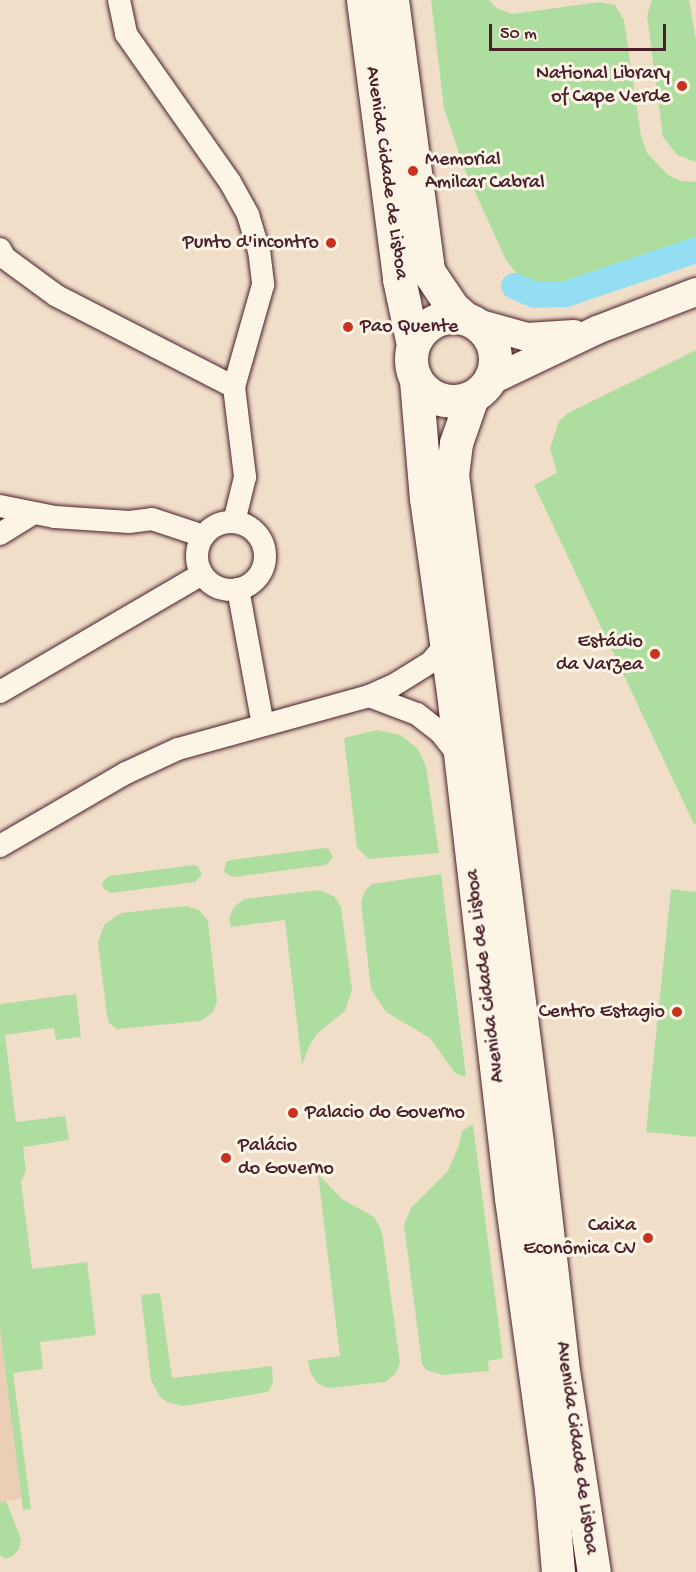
<!DOCTYPE html>
<meta charset="utf-8">
<style>
body{margin:0}
#map{position:relative;width:696px;height:1572px;overflow:hidden;background:#f1dec9;font-family:"Gochi Hand",sans-serif}
div>[style]{position:absolute}
[style*='--x']{left:calc(var(--x)*1px);top:calc(var(--y)*1px);width:calc(var(--w)*1px);rotate:calc(var(--a)*1deg)}
.built>*{inset:0;background:#eaceb6}
.green>*{inset:0;background:#aede9f}
.canal>*{height:26px;margin:-13px;padding:0 13px;transform-origin:13px;border-radius:13px;background:#93def3}
.roads{filter:drop-shadow(0 0 2px #4a1f2b) drop-shadow(0 0 2px #4a1f2b)}
.minor>*{height:22px;margin:-11px;padding:0 11px;transform-origin:11px;border-radius:11px;background:#fcf5e5}
.minor>.ring{margin:-11px;padding:0;box-sizing:content-box;background:none;border:22px solid #fcf5e5;border-radius:50%}
.tertiary>*{height:28px;margin:-14px;padding:0 14px;transform-origin:14px;border-radius:14px;background:#fcf5e5}
.primary>*{height:33px;margin:-16.5px;padding:0 16.5px;transform-origin:16.5px;border-radius:16.5px;background:#fcf5e5}
.primary>.ring{margin:-16.5px;padding:0;box-sizing:content-box;background:none;border:33px solid #fcf5e5;border-radius:50%}
.dots>*{width:16px;height:16px;translate:-50% -50%;box-sizing:border-box;border:3px solid #fcf5e5;border-radius:50%}
span{translate:-50% -50%;white-space:nowrap;text-align:center;line-height:1.15;-webkit-text-stroke:6px #fcf5e5;paint-order:stroke}
.poi-label{font-size:20px;color:#4a1f2b}
.right{translate:-100% -50%;text-align:right}
.left{translate:0 -50%;text-align:left}
.street-label{font-size:20px;color:#4a1f2b}
.scale{position:absolute;left:489px;top:24px;width:177px;height:27px;box-sizing:border-box;border:3px solid #4a1f2b;border-top:0;padding-left:8px;font-size:18px;line-height:21px;white-space:nowrap;color:#4a1f2b;-webkit-text-stroke:4px #fcf5e5;paint-order:stroke}
</style>
<div id="map">
<div class="built">
<i style="clip-path:polygon(0 1329px,22px 1498px,0 1503px)"></i>
</div>
<div class="green">
<i style="clip-path:polygon(431px 0,489px 0,498px 9px,512px 14px,600px 2px,615px 5px,624px 20px,641px 136px,647px 153px,668px 175px,681px 181px,696px 182px,696px 242px,573px 283px,542px 288px,522px 280px,506px 260px,464px 168px,444px 108px)"></i>
<i style="clip-path:polygon(652px 0,689px 0,696px 40px,696px 162px,677px 155px,663px 137px,647px 16px)"></i>
<i style="clip-path:polygon(696px 350px,696px 823px,694px 824px,534px 485px,557px 473px,550px 448px,559px 421px,568px 413px)"></i>
<i style="clip-path:polygon(377px 730px,400px 735px,417px 748px,422px 757px,426px 767px,439px 853px,369px 859px,357px 848px,344px 738px)"></i>
<i style="clip-path:polygon(324px 848px,329px 849px,333px 858px,326px 865px,233px 877px,224px 872px,226px 862px,231px 860px)"></i>
<i style="clip-path:polygon(193px 865px,198px 866px,202px 875px,195px 882px,111px 893px,103px 888px,102px 883px,109px 876px)"></i>
<i style="clip-path:polygon(441px 874px,466px 1077px,455px 1073px,430px 1038px,386px 1012px,371px 989px,361px 902px,365px 891px,372px 884px)"></i>
<i style="clip-path:polygon(671px 889px,696px 892px,696px 1137px,646px 1132px)"></i>
<i style="clip-path:polygon(320px 890px,335px 897px,341px 907px,352px 990px,345px 1011px,318px 1033px,310px 1044px,302px 1065px,285px 920px,231px 927px,229px 918px,234px 907px,244px 899px)"></i>
<i style="clip-path:polygon(186px 906px,199px 910px,208px 921px,217px 1001px,213px 1012px,201px 1021px,117px 1029px,109px 1023px,107px 1016px,98px 943px,104px 925px,121px 913px)"></i>
<i style="clip-path:polygon(76px 994px,81px 1037px,56px 1040px,54px 1028px,5px 1035px,16px 1122px,65px 1116px,69px 1140px,23px 1147px,26px 1171px,21px 1182px,32px 1269px,87px 1262px,96px 1335px,40px 1342px,43px 1369px,13px 1373px,31px 1509px,23px 1510px,0 1329px,0 1004px)"></i>
<i style="clip-path:polygon(473px 1124px,503px 1358px,488px 1361px,489px 1371px,443px 1375px,426px 1370px,422px 1364px,404px 1225px,411px 1208px,448px 1171px,459px 1145px,462px 1131px)"></i>
<i style="clip-path:polygon(318px 1174px,342px 1199px,374px 1217px,382px 1232px,400px 1363px,395px 1374px,385px 1382px,328px 1388px,317px 1383px,310px 1372px,308px 1360px,340px 1356px)"></i>
<i style="clip-path:polygon(160px 1293px,172px 1378px,272px 1366px,273px 1383px,268px 1392px,183px 1406px,167px 1402px,160px 1397px,151px 1380px,141px 1295px)"></i>
<i style="clip-path:polygon(6px 1501px,21px 1539px,19px 1549px,13px 1556px,5px 1559px,0 1555px,0 1503px)"></i>
</div>
<div class="canal">
<i style="--x:514;--y:286;--w:23;--a:23"></i>
<i style="--x:535;--y:295;--w:31;--a:-2"></i>
<i style="--x:566;--y:294;--w:137;--a:-18.7"></i>
</div>
<div class="roads">
<div class="minor">
<i style="--x:119;--y:0;--w:35;--a:78"></i>
<i style="--x:126;--y:34;--w:181;--a:54.9"></i>
<i style="--x:230;--y:182;--w:38;--a:61"></i>
<i style="--x:248;--y:215;--w:37;--a:73"></i>
<i style="--x:259;--y:250;--w:35;--a:83"></i>
<i style="--x:263;--y:285;--w:106;--a:105.9"></i>
<i style="--x:234;--y:387;--w:91;--a:83"></i>
<i style="--x:245;--y:477;--w:46;--a:103.7"></i>
<i style="--x:0;--y:249;--w:10;--a:61"></i>
<i style="--x:5;--y:258;--w:64;--a:36.2"></i>
<i style="--x:57;--y:296;--w:199;--a:27.2"></i>
<i style="--x:0;--y:506;--w:56;--a:11.3"></i>
<i style="--x:55;--y:517;--w:74;--a:3.9"></i>
<i style="--x:129;--y:522;--w:23;--a:-7"></i>
<i style="--x:152;--y:519;--w:54;--a:18.4"></i>
<i class="ring" style="left:197px;top:522px;width:46px;height:46px"></i>
<i style="--x:0;--y:534;--w:39;--a:-32"></i>
<i style="--x:238;--y:589;--w:138;--a:79.6"></i>
<i style="--x:0;--y:692;--w:234;--a:-30.3"></i>
<i style="--x:369;--y:696;--w:51;--a:20.6"></i>
<i style="--x:417;--y:714;--w:31;--a:38"></i>
<i style="--x:441;--y:733;--w:29;--a:52"></i>
<i style="--x:0;--y:846;--w:146;--a:-30.1"></i>
<i style="--x:126;--y:773;--w:57;--a:-24.8"></i>
<i style="--x:178;--y:749;--w:198;--a:-15.5"></i>
<i style="--x:369;--y:696;--w:27;--a:-24"></i>
<i style="--x:394;--y:685;--w:44;--a:-31.9"></i>
<i style="--x:431;--y:662;--w:23;--a:-50"></i>
</div>
<div class="tertiary">
<i style="--x:477;--y:323;--w:52;--a:15.6"></i>
<i style="--x:527;--y:337;--w:47;--a:-3.7"></i>
<i style="--x:490;--y:381;--w:119;--a:-25.5"></i>
<i style="--x:597;--y:330;--w:106;--a:-21"></i>
</div>
<div class="primary">
<i style="--x:363;--y:0;--w:281;--a:82.6"></i>
<i style="--x:399;--y:279;--w:67;--a:78"></i>
<i style="--x:392;--y:0;--w:273;--a:82.4"></i>
<i style="--x:428;--y:271;--w:45;--a:56"></i>
<i style="--x:453;--y:308;--w:16;--a:40"></i>
<i class="ring" style="left:411px;top:317px;width:51px;height:51px"></i>
<i style="--x:416;--y:380;--w:118;--a:85.2"></i>
<i style="--x:426;--y:498;--w:196;--a:82.1"></i>
<i style="--x:453;--y:692;--w:509;--a:83.46"></i>
<i style="--x:511;--y:1198;--w:295;--a:82.2"></i>
<i style="--x:551;--y:1490;--w:82;--a:85.1"></i>
<i style="--x:472;--y:397;--w:49;--a:109.2"></i>
<i style="--x:456;--y:443;--w:31;--a:97"></i>
<i style="--x:452;--y:474;--w:674;--a:82.76"></i>
<i style="--x:537;--y:1143;--w:222;--a:83.5"></i>
<i style="--x:562;--y:1364;--w:210;--a:81.3"></i>
</div>
</div>
<div class="dots">
<i style="left:682px;top:86px;background:#c8321e"></i>
<i style="left:413px;top:171px;background:#c8321e"></i>
<i style="left:331px;top:243px;background:#c8321e"></i>
<i style="left:348px;top:327px;background:#c8321e"></i>
<i style="left:655px;top:654px;background:#c8321e"></i>
<i style="left:677px;top:1012px;background:#c8321e"></i>
<i style="left:293px;top:1113px;background:#c8321e"></i>
<i style="left:226px;top:1158px;background:#c8321e"></i>
<i style="left:648px;top:1238px;background:#c8321e"></i>
</div>
<div class="poi-label">
<span class="right" style="left:670px;top:86px">National Library<br>of Cape Verde</span>
<span class="left" style="left:425px;top:172px">Memorial<br>Amilcar Cabral</span>
<span class="right" style="left:319px;top:243px">Punto d'incontro</span>
<span class="left" style="left:360px;top:327px">Pao Quente</span>
<span class="right" style="left:643px;top:654px">Estádio<br>da Varzea</span>
<span class="right" style="left:665px;top:1012px">Centro Estagio</span>
<span class="left" style="left:305px;top:1113px">Palacio do Governo</span>
<span class="left" style="left:238px;top:1158px">Palácio<br>do Governo</span>
<span class="right" style="left:636px;top:1238px">Caixa<br>Econômica CV</span>
</div>
<div class="street-label">
<span style="left:386px;top:173px;rotate:82deg">Avenida Cidade de Lisboa</span>
<span style="left:486px;top:976px;rotate:-97deg">Avenida Cidade de Lisboa</span>
<span style="left:576px;top:1448px;rotate:82deg">Avenida Cidade de Lisboa</span>
</div>
<div class="scale">50 m</div>
</div>
